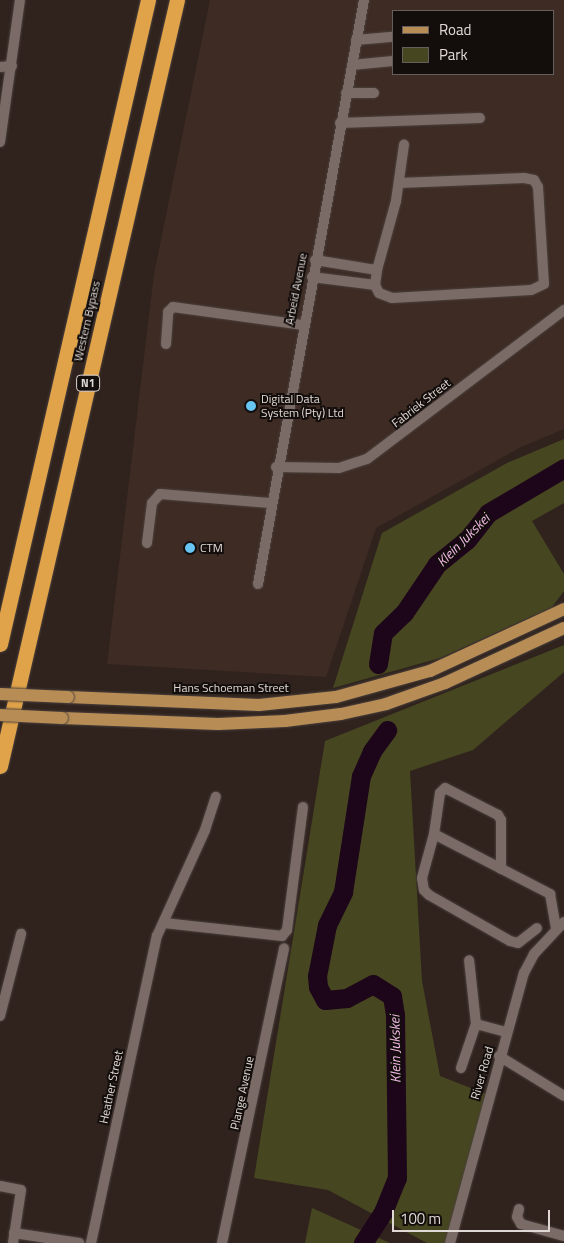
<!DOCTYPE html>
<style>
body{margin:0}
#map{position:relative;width:564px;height:1243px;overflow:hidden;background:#30231e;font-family:"Titillium Web",sans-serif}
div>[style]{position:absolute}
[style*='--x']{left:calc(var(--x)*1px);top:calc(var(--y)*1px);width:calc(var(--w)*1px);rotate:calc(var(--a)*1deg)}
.built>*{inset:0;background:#3d2b24}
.green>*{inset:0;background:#464620}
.river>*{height:19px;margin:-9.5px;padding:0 9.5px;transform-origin:9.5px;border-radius:9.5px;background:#1d051a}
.roads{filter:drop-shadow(0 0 1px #4b413d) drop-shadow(0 0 1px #4b413d)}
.minor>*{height:10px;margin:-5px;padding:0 5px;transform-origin:5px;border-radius:5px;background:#7b6b66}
.major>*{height:12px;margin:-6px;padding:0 6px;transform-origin:6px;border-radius:6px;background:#b88d55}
.highway>*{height:15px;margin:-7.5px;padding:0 7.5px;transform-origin:7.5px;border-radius:7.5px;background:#e0a349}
.bridges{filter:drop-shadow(0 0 1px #4b413d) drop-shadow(0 0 1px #4b413d)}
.major-bridge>*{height:12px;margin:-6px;padding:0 6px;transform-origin:6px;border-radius:6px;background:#b88d55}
.dots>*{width:14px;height:14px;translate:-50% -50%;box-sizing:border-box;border:2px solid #130e0c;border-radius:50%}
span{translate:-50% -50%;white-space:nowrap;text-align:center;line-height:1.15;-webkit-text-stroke:4px #130e0c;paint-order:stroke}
.shield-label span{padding:1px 4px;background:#130e0c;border:1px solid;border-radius:4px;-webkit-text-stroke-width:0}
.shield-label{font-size:11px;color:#e0d8d4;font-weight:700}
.street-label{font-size:12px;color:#e0d8d4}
.poi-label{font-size:12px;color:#e0d8d4}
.left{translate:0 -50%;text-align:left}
.water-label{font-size:14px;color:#f1b9e6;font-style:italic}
.legend{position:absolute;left:392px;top:10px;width:162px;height:65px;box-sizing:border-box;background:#130e0c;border:1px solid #655f5c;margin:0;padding:6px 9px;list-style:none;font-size:15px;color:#e0d8d4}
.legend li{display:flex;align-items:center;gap:10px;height:25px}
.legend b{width:25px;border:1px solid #655f5c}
.scale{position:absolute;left:392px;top:1210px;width:158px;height:22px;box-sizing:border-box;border:2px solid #e0d8d4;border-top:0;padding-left:6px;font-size:15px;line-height:18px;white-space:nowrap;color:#e0d8d4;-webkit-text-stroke:4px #130e0c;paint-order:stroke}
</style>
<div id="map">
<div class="built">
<i style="clip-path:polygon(evenodd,210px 0,564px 0,564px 429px,521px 447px,376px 528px,326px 677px,107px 664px,154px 274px,210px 0,393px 11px,553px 11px,553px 74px,393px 74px,393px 11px)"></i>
</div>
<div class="green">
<i style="clip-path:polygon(564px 439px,564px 503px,532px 521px,564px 574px,564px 591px,552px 607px,440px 658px,333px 688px,382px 533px,507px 463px)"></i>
<i style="clip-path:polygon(564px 645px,564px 672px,473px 750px,410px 771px,422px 981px,440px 1076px,486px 1094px,447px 1243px,427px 1243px,328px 1190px,254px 1178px,325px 741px)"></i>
<i style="clip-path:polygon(312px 1208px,390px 1243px,305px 1243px)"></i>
</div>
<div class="river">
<i style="--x:378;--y:664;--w:31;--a:-81"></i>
<i style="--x:383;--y:633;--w:29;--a:-44"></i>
<i style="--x:404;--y:613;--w:59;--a:-56"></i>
<i style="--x:437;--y:564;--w:38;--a:-39"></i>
<i style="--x:467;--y:540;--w:34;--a:-52"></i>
<i style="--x:488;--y:513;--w:88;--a:-30.6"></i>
<i style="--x:363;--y:1243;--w:37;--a:-57"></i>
<i style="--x:383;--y:1212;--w:37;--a:-68"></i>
<i style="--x:397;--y:1178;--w:163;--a:-90.7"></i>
<i style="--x:395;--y:1015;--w:19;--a:-99"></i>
<i style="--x:392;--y:996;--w:22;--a:-148"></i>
<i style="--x:373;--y:984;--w:30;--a:152"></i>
<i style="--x:347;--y:998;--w:22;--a:175"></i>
<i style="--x:325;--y:1000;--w:15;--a:-118"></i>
<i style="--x:318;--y:987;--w:11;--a:-95"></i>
<i style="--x:317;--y:976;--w:52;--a:-78.9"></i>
<i style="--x:327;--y:925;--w:37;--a:-64"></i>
<i style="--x:343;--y:892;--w:117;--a:-81.2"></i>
<i style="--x:361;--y:776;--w:27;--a:-66"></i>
<i style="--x:372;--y:751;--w:26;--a:-54"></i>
</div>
<div class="roads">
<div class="minor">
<i style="--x:356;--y:40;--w:37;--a:-5"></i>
<i style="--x:352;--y:65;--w:41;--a:-5.6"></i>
<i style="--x:0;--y:67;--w:12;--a:-5"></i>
<i style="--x:346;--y:93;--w:28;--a:0"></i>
<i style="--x:340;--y:123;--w:140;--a:-2"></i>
<i style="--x:0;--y:142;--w:143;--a:-82"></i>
<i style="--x:399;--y:183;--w:125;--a:-2.3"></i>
<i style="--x:524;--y:178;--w:10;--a:11"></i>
<i style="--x:534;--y:180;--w:8;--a:60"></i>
<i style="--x:538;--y:187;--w:97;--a:86.5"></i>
<i style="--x:544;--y:284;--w:14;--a:155"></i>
<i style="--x:531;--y:290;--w:139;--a:176.7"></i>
<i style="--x:392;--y:298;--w:14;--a:-159"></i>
<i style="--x:379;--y:293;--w:9;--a:-117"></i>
<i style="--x:375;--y:285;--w:15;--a:-82"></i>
<i style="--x:377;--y:270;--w:72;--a:-74.6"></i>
<i style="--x:396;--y:201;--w:57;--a:-81.9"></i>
<i style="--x:315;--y:260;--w:63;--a:9.2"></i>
<i style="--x:312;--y:277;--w:64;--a:7.2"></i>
<i style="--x:166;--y:344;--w:32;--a:-86"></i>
<i style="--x:168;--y:312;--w:7;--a:-45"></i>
<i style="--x:173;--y:307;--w:130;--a:7.9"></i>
<i style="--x:276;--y:467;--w:63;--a:0.9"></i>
<i style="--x:339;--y:468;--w:29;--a:-18"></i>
<i style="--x:367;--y:459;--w:247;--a:-37.1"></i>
<i style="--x:147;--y:543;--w:40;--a:-82.9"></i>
<i style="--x:152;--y:503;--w:12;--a:-48"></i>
<i style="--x:160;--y:494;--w:110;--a:4.7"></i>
<i style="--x:258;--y:584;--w:594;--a:-79.71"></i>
<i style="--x:434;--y:834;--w:46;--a:105.3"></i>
<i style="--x:422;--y:878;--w:12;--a:81"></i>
<i style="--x:424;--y:890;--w:7;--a:45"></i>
<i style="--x:429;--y:895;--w:93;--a:29.6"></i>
<i style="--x:510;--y:941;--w:8;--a:14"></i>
<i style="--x:518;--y:943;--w:24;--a:-38"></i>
<i style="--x:501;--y:869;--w:49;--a:-90"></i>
<i style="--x:501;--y:820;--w:6;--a:-121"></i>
<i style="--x:498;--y:815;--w:59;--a:-153"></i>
<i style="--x:445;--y:788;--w:7;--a:135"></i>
<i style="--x:440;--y:793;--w:41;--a:98.3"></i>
<i style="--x:434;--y:834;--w:131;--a:27.3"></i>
<i style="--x:550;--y:894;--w:36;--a:80"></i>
<i style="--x:164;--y:923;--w:119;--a:6.3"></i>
<i style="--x:282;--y:936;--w:8;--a:-50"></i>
<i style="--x:287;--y:930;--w:124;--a:-82.6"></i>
<i style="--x:0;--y:1016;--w:85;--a:-75.6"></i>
<i style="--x:476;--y:1024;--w:31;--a:15"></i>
<i style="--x:499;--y:1056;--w:76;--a:31.6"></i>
<i style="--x:461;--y:1068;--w:46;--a:-71.2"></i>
<i style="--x:476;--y:1024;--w:64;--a:-96.2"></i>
<i style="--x:0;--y:1186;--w:21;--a:11"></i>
<i style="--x:21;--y:1190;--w:54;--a:98.6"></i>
<i style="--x:519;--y:1209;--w:8;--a:104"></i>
<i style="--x:517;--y:1217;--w:8;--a:60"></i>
<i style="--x:521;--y:1224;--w:45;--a:15.6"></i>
<i style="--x:14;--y:1233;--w:66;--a:8.7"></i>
<i style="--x:91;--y:1243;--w:314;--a:-77.9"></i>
<i style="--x:157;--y:936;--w:116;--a:-65.6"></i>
<i style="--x:205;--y:830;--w:35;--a:-72"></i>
<i style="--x:222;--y:1243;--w:301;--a:-78.1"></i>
<i style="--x:450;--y:1243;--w:280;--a:-74.7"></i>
<i style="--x:524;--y:973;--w:21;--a:-62"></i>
<i style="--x:534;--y:954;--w:44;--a:-46.8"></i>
</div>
<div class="major">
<i style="--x:68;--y:697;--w:191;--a:2.4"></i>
<i style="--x:259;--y:705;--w:77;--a:-5.9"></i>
<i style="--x:336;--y:697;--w:98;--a:-15.5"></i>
<i style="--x:430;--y:671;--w:148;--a:-24.8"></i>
<i style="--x:62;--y:718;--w:156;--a:2.2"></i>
<i style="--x:218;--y:724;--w:67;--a:-2.6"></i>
<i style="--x:285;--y:721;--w:56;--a:-7.1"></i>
<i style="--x:341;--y:714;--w:46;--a:-12.5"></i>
<i style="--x:386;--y:704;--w:63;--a:-19.6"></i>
<i style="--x:445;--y:683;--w:131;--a:-24.8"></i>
</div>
<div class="highway">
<i style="--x:0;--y:644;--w:661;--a:-77.06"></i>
<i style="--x:0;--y:766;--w:786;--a:-76.99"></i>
</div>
</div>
<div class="bridges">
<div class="major-bridge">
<i style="--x:0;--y:694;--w:68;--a:2.5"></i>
<i style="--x:0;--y:715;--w:62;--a:2.8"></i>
</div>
</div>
<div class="dots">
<i style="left:251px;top:406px;background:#68c4f0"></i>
<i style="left:190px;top:548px;background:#68c4f0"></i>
</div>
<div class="shield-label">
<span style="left:88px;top:383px">N1</span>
</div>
<div class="street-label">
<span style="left:296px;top:289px;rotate:-79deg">Arbeid Avenue</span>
<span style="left:87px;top:321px;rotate:-77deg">Western Bypass</span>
<span style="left:421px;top:403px;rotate:-38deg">Fabriek Street</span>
<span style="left:231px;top:688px">Hans Schoeman Street</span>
<span style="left:482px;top:1073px;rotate:-74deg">River Road</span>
<span style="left:111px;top:1087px;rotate:-78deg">Heather Street</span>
<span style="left:242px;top:1093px;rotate:-78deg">Plange Avenue</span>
</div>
<div class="poi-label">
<span class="left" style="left:261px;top:406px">Digital Data<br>System (Pty) Ltd</span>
<span class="left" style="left:200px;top:548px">CTM</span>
</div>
<div class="water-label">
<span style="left:463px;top:540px;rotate:-45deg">Klein Jukskei</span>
<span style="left:395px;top:1049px;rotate:-91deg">Klein Jukskei</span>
</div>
<ul class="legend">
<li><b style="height:6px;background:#b88d55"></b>Road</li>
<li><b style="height:14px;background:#464620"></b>Park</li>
</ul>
<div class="scale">100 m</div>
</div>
